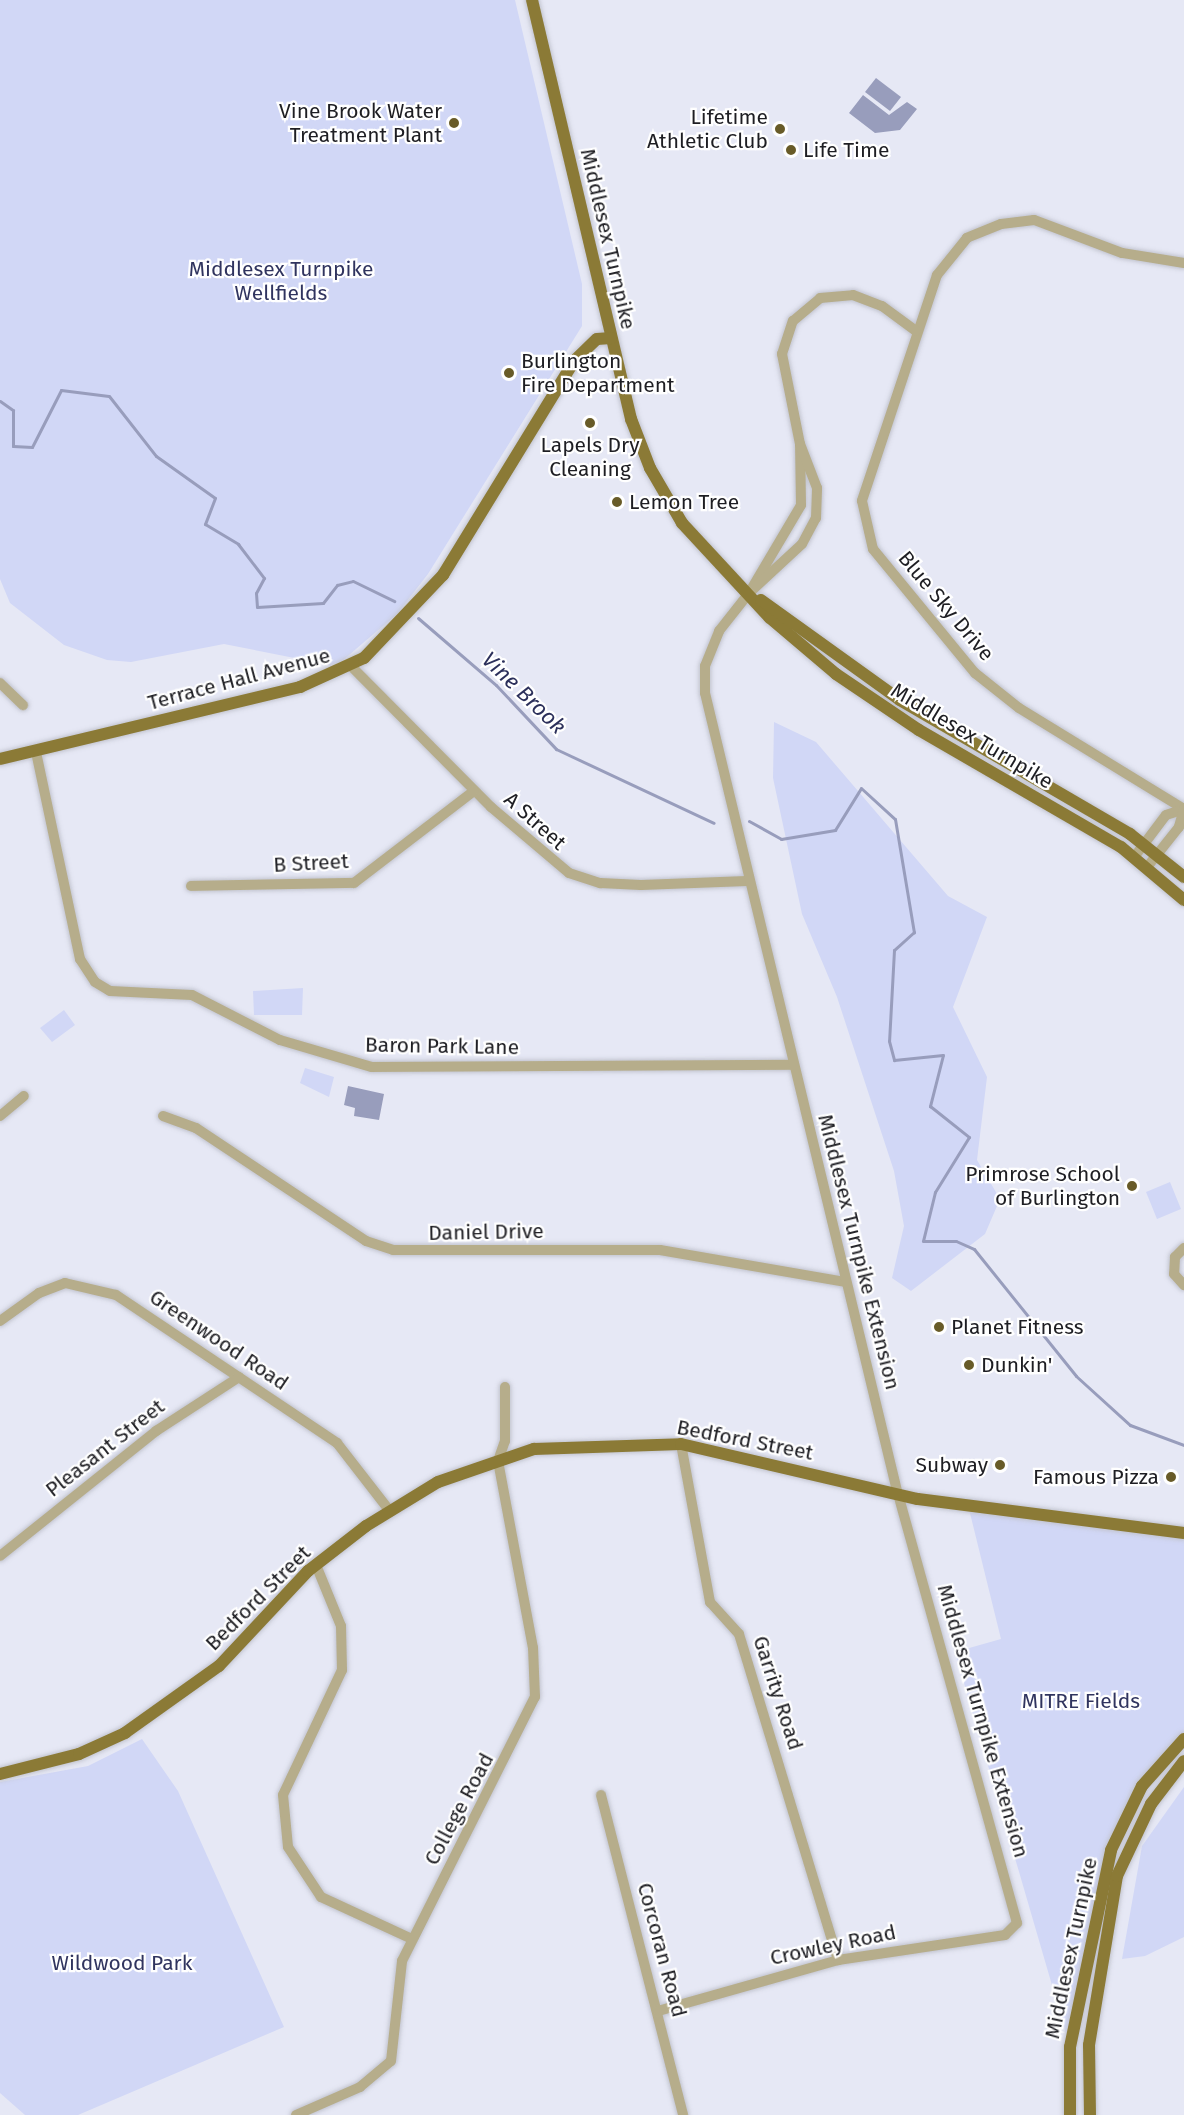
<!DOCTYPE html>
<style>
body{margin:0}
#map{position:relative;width:1184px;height:2115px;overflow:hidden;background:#e6e8f5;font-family:"Fira Sans",sans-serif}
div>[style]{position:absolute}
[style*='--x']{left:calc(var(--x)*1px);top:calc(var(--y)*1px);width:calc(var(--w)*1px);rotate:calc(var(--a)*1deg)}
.green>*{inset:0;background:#d1d7f6}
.water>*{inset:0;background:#989dbc}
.stream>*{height:3px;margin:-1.5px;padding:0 1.5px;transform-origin:1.5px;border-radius:1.5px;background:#989dbc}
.roads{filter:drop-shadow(0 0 2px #c2c4cf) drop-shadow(0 0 2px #c2c4cf)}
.minor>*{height:10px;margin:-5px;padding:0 5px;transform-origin:5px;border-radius:5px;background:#b6ad8b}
.major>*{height:12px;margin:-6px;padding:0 6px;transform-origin:6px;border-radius:6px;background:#8b7a36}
.dots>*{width:16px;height:16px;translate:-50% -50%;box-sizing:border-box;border:3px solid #fff;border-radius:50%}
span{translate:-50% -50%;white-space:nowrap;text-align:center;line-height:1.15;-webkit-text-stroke:4.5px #fff;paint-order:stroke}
.poi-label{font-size:21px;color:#1e1e23}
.right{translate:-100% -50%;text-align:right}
.left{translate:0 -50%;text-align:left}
.street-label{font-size:21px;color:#1e1e23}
.park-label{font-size:21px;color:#30345f}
.water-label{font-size:22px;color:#2c305b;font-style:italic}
</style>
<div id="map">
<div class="green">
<i style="clip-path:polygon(0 0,515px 0,582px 284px,582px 326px,428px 574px,397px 614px,342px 661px,330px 665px,224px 644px,131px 662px,107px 660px,64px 645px,10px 603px,0 579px)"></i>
<i style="clip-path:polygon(774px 722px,816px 742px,948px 896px,987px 917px,953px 1007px,987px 1077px,977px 1160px,1000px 1199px,985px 1234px,911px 1291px,892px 1278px,904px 1226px,894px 1171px,837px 997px,802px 914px,773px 778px)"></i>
<i style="clip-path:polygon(303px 988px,302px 1015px,254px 1015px,253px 991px)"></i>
<i style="clip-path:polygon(64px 1010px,75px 1025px,52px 1042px,40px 1028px)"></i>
<i style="clip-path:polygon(305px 1068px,334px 1077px,329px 1097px,300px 1083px)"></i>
<i style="clip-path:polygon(1170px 1182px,1181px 1209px,1157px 1219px,1146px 1192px)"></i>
<i style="clip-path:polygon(968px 1505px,1184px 1533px,1184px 1739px,1142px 1786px,1111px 1850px,1070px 2047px,955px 1652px,1001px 1639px)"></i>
<i style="clip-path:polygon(142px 1739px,178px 1791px,284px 2027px,78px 2115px,25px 2115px,0 2093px,0 1782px,88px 1766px)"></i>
<i style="clip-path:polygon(1184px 1787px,1184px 1937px,1145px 1956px,1122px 1959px,1142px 1846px)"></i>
</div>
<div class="water">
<i style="clip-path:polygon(876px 78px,901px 97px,890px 111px,865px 92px)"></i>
<i style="clip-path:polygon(863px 95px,889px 115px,907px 102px,917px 109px,900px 130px,875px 133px,849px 113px)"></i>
<i style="clip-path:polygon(348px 1086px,384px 1094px,379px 1120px,354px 1116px,355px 1108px,344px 1105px)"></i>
</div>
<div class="stream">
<i style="--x:0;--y:401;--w:16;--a:35"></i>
<i style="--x:13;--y:410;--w:36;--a:90"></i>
<i style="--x:13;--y:446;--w:19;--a:3"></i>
<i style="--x:32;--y:447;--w:64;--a:-63"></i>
<i style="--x:61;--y:390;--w:48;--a:7.1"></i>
<i style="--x:109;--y:396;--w:76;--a:51.9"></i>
<i style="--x:156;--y:456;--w:72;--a:35.4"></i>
<i style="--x:215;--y:498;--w:28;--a:111"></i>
<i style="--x:205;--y:524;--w:39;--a:31"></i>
<i style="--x:238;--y:544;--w:43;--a:52.6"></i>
<i style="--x:264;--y:578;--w:17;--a:118"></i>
<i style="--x:256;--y:593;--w:14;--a:86"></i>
<i style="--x:257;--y:607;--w:66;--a:-3.5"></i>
<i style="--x:323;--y:603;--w:23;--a:-52"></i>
<i style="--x:337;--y:585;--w:16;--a:-14"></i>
<i style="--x:353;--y:581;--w:46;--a:26"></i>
<i style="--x:418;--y:618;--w:103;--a:40.7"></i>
<i style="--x:496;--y:685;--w:88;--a:46.8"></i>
<i style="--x:556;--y:749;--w:174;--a:25.1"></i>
<i style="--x:749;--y:821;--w:37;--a:29"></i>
<i style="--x:781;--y:839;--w:55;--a:-9.5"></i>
<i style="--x:835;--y:830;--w:49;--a:-58.2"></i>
<i style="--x:861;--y:788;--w:46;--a:42.4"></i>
<i style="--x:895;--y:819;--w:115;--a:80.5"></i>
<i style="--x:914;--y:932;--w:27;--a:138"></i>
<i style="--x:894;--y:950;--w:91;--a:93.1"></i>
<i style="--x:889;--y:1041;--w:20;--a:75"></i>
<i style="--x:894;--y:1060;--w:49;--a:-5.8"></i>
<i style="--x:943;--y:1055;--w:53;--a:104.3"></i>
<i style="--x:930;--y:1106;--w:50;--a:38.5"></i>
<i style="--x:969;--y:1137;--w:65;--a:121.7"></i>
<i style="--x:935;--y:1192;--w:50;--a:103.8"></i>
<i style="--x:923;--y:1241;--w:33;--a:0"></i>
<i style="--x:956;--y:1241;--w:20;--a:24"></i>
<i style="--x:974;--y:1249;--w:163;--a:51.2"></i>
<i style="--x:1076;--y:1376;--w:73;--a:42.2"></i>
<i style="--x:1130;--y:1425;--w:58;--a:20.3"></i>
</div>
<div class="roads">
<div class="minor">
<i style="--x:1184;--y:263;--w:63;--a:-170.8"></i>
<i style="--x:1122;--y:253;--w:94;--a:-159.4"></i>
<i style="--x:1034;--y:220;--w:33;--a:173"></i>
<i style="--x:1001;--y:224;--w:37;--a:158"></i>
<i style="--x:967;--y:238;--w:48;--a:129"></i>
<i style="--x:937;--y:275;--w:238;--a:108.4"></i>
<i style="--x:862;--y:501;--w:49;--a:77.1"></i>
<i style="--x:873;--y:549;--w:161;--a:50.6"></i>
<i style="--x:975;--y:673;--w:56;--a:38.5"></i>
<i style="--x:1019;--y:708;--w:193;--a:31.5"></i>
<i style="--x:749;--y:593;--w:102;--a:-59.4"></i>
<i style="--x:801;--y:505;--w:61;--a:-90.9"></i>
<i style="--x:800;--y:444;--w:92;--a:-101.3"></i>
<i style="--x:782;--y:354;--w:35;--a:-72"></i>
<i style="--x:793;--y:321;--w:35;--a:-40"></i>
<i style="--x:820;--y:298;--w:33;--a:-5"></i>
<i style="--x:853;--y:295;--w:31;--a:21"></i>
<i style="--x:882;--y:306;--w:42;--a:36.3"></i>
<i style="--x:351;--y:666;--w:199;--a:45.2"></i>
<i style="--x:491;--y:807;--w:102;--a:40.2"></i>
<i style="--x:569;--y:873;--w:33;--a:18"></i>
<i style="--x:600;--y:883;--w:41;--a:2.8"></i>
<i style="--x:641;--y:885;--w:106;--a:-2.2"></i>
<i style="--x:0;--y:683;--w:32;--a:44"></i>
<i style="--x:36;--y:752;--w:212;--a:78"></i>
<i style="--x:80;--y:959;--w:27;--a:57"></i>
<i style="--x:95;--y:982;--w:17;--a:31"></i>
<i style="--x:110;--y:991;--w:82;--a:2.8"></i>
<i style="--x:192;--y:995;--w:99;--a:27.1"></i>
<i style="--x:280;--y:1040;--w:96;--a:16.4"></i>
<i style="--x:372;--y:1067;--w:421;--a:-0.3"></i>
<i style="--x:1135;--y:856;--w:51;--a:-52.9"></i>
<i style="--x:1166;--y:815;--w:19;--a:-18"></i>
<i style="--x:1184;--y:809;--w:19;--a:106"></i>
<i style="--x:1179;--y:827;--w:50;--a:128.5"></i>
<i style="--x:191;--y:886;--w:163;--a:-1.1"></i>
<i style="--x:354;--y:883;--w:151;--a:-37.5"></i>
<i style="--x:0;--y:1116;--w:31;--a:-40"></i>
<i style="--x:163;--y:1116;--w:35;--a:20"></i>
<i style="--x:196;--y:1128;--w:204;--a:33.6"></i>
<i style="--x:366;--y:1241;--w:28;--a:18"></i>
<i style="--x:393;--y:1250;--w:267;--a:0"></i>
<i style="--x:660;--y:1250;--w:189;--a:9.8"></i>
<i style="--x:1184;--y:1248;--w:13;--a:135"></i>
<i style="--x:1175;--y:1257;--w:17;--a:93"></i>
<i style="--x:1174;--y:1274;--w:15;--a:48"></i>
<i style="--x:0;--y:1321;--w:48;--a:-35.7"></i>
<i style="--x:39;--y:1293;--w:28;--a:-21"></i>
<i style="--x:65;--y:1283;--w:52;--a:13.2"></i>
<i style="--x:116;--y:1295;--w:266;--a:33.8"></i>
<i style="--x:337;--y:1443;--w:85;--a:52.2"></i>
<i style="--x:681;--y:1444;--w:161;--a:79.6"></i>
<i style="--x:710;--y:1602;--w:43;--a:47.8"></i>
<i style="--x:739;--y:1634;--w:341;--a:73.1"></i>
<i style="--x:0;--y:1556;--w:200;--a:-38.7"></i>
<i style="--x:156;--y:1431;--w:99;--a:-33"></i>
<i style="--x:316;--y:1565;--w:66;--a:67.7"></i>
<i style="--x:341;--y:1626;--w:44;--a:88.7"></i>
<i style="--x:342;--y:1670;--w:138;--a:115.3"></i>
<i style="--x:283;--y:1795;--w:52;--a:84.5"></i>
<i style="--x:288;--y:1847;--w:60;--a:56.6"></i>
<i style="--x:321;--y:1897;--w:100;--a:24.8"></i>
<i style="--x:601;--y:1795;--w:330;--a:75.6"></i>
<i style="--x:658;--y:2011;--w:187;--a:-15.8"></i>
<i style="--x:838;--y:1960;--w:169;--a:-8.5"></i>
<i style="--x:1005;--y:1935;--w:17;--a:-45"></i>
<i style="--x:1017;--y:1923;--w:444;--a:-105.5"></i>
<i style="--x:898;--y:1495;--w:825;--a:-103.53"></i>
<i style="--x:705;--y:693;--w:27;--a:-90"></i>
<i style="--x:705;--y:666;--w:38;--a:-68"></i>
<i style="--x:719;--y:631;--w:48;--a:-51.7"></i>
<i style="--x:749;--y:593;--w:72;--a:-42.8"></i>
<i style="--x:802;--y:544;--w:30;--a:-62"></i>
<i style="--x:816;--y:518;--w:30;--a:-88"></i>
<i style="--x:817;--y:488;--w:47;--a:-111.1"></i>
<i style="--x:296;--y:2115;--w:70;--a:-23.6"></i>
<i style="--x:360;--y:2087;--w:40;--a:-40"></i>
<i style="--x:391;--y:2061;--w:101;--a:-83.7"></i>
<i style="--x:402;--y:1961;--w:296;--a:-63.3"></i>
<i style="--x:535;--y:1697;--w:49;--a:-92.3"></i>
<i style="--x:533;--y:1648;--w:190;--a:-100.6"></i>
<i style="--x:498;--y:1461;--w:21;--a:-71"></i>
<i style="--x:505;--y:1441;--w:54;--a:-90"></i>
</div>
<div class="major">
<i style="--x:532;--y:0;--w:431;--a:76.7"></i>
<i style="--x:631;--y:419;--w:53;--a:68.8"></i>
<i style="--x:650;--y:468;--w:64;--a:59.8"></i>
<i style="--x:682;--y:523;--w:129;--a:47.2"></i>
<i style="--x:770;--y:618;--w:87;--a:40.3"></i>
<i style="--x:836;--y:674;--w:100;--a:34"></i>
<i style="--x:919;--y:730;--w:233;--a:30.1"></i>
<i style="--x:1121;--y:847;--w:82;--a:40.1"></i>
<i style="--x:761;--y:600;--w:171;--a:35.7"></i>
<i style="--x:900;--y:700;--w:266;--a:30.2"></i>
<i style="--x:1130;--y:834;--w:69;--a:38.5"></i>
<i style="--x:0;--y:759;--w:309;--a:-13.5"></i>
<i style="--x:300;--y:687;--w:70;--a:-24.4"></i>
<i style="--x:364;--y:658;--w:115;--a:-46.4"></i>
<i style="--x:443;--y:575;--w:252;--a:-58.5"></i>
<i style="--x:575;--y:360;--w:30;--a:-44"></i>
<i style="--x:597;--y:339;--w:14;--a:-4"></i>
<i style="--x:0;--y:1774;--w:81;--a:-14.2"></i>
<i style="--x:79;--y:1754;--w:51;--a:-24.5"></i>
<i style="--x:125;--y:1733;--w:115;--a:-35.5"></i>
<i style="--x:219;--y:1666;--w:130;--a:-46.9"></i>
<i style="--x:308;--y:1571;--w:73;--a:-37.8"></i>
<i style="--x:366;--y:1526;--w:84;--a:-31.4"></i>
<i style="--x:438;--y:1482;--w:102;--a:-19"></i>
<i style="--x:534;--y:1449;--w:147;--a:-1.9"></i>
<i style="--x:681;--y:1444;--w:243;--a:13.1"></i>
<i style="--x:918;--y:1499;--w:268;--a:7.3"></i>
<i style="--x:1070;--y:2115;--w:68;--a:-90"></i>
<i style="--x:1070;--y:2047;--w:201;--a:-78.2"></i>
<i style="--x:1111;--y:1850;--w:71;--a:-64.2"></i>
<i style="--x:1142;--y:1786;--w:63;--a:-48.2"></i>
<i style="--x:1090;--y:2115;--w:70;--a:-90.8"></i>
<i style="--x:1089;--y:2045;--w:171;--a:-80.6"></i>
<i style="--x:1117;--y:1876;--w:80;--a:-64.7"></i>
<i style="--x:1151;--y:1804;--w:54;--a:-52.5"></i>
</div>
</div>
<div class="dots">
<i style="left:454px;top:123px;background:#685b28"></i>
<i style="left:780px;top:129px;background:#685b28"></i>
<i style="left:791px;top:150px;background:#685b28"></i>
<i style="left:509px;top:373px;background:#685b28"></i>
<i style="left:590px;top:423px;background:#685b28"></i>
<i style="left:617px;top:502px;background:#685b28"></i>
<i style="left:1132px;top:1186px;background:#685b28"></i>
<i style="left:939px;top:1327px;background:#685b28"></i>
<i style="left:969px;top:1365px;background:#685b28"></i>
<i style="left:1000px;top:1465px;background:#685b28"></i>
<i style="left:1171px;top:1477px;background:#685b28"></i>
</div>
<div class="poi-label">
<span class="right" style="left:442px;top:123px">Vine Brook Water<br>Treatment Plant</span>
<span class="right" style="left:768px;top:129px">Lifetime<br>Athletic Club</span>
<span class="left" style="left:803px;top:150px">Life Time</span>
<span class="left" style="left:521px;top:373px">Burlington<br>Fire Department</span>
<span style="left:590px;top:457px">Lapels Dry<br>Cleaning</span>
<span class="left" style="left:629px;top:502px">Lemon Tree</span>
<span class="right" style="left:1120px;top:1186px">Primrose School<br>of Burlington</span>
<span class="left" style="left:951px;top:1327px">Planet Fitness</span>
<span class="left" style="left:981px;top:1365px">Dunkin'</span>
<span class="right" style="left:988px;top:1465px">Subway</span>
<span class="right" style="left:1159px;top:1477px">Famous Pizza</span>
</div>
<div class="street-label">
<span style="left:608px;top:239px;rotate:77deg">Middlesex Turnpike</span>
<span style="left:946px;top:606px;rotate:50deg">Blue Sky Drive</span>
<span style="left:239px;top:679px;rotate:-15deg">Terrace Hall Avenue</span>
<span style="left:972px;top:736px;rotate:31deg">Middlesex Turnpike</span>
<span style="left:535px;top:821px;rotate:42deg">A Street</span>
<span style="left:311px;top:863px;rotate:-3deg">B Street</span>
<span style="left:442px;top:1046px;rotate:1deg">Baron Park Lane</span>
<span style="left:486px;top:1232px;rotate:-1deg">Daniel Drive</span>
<span style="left:859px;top:1252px;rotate:76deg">Middlesex Turnpike Extension</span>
<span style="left:219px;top:1340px;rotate:34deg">Greenwood Road</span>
<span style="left:745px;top:1440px;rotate:11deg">Bedford Street</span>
<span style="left:105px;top:1448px;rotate:-38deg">Pleasant Street</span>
<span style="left:258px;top:1598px;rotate:-45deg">Bedford Street</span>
<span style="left:778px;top:1693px;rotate:72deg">Garrity Road</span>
<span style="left:983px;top:1721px;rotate:74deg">Middlesex Turnpike Extension</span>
<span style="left:459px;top:1809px;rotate:-62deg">College Road</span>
<span style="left:833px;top:1945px;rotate:-12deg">Crowley Road</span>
<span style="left:1071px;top:1948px;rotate:-78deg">Middlesex Turnpike</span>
<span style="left:662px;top:1950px;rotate:75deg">Corcoran Road</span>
</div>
<div class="park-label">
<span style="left:281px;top:281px">Middlesex Turnpike<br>Wellfields</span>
<span style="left:1081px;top:1701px">MITRE Fields</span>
<span style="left:122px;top:1963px">Wildwood Park</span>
</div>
<div class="water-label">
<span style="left:524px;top:693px;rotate:44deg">Vine Brook</span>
</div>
</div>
